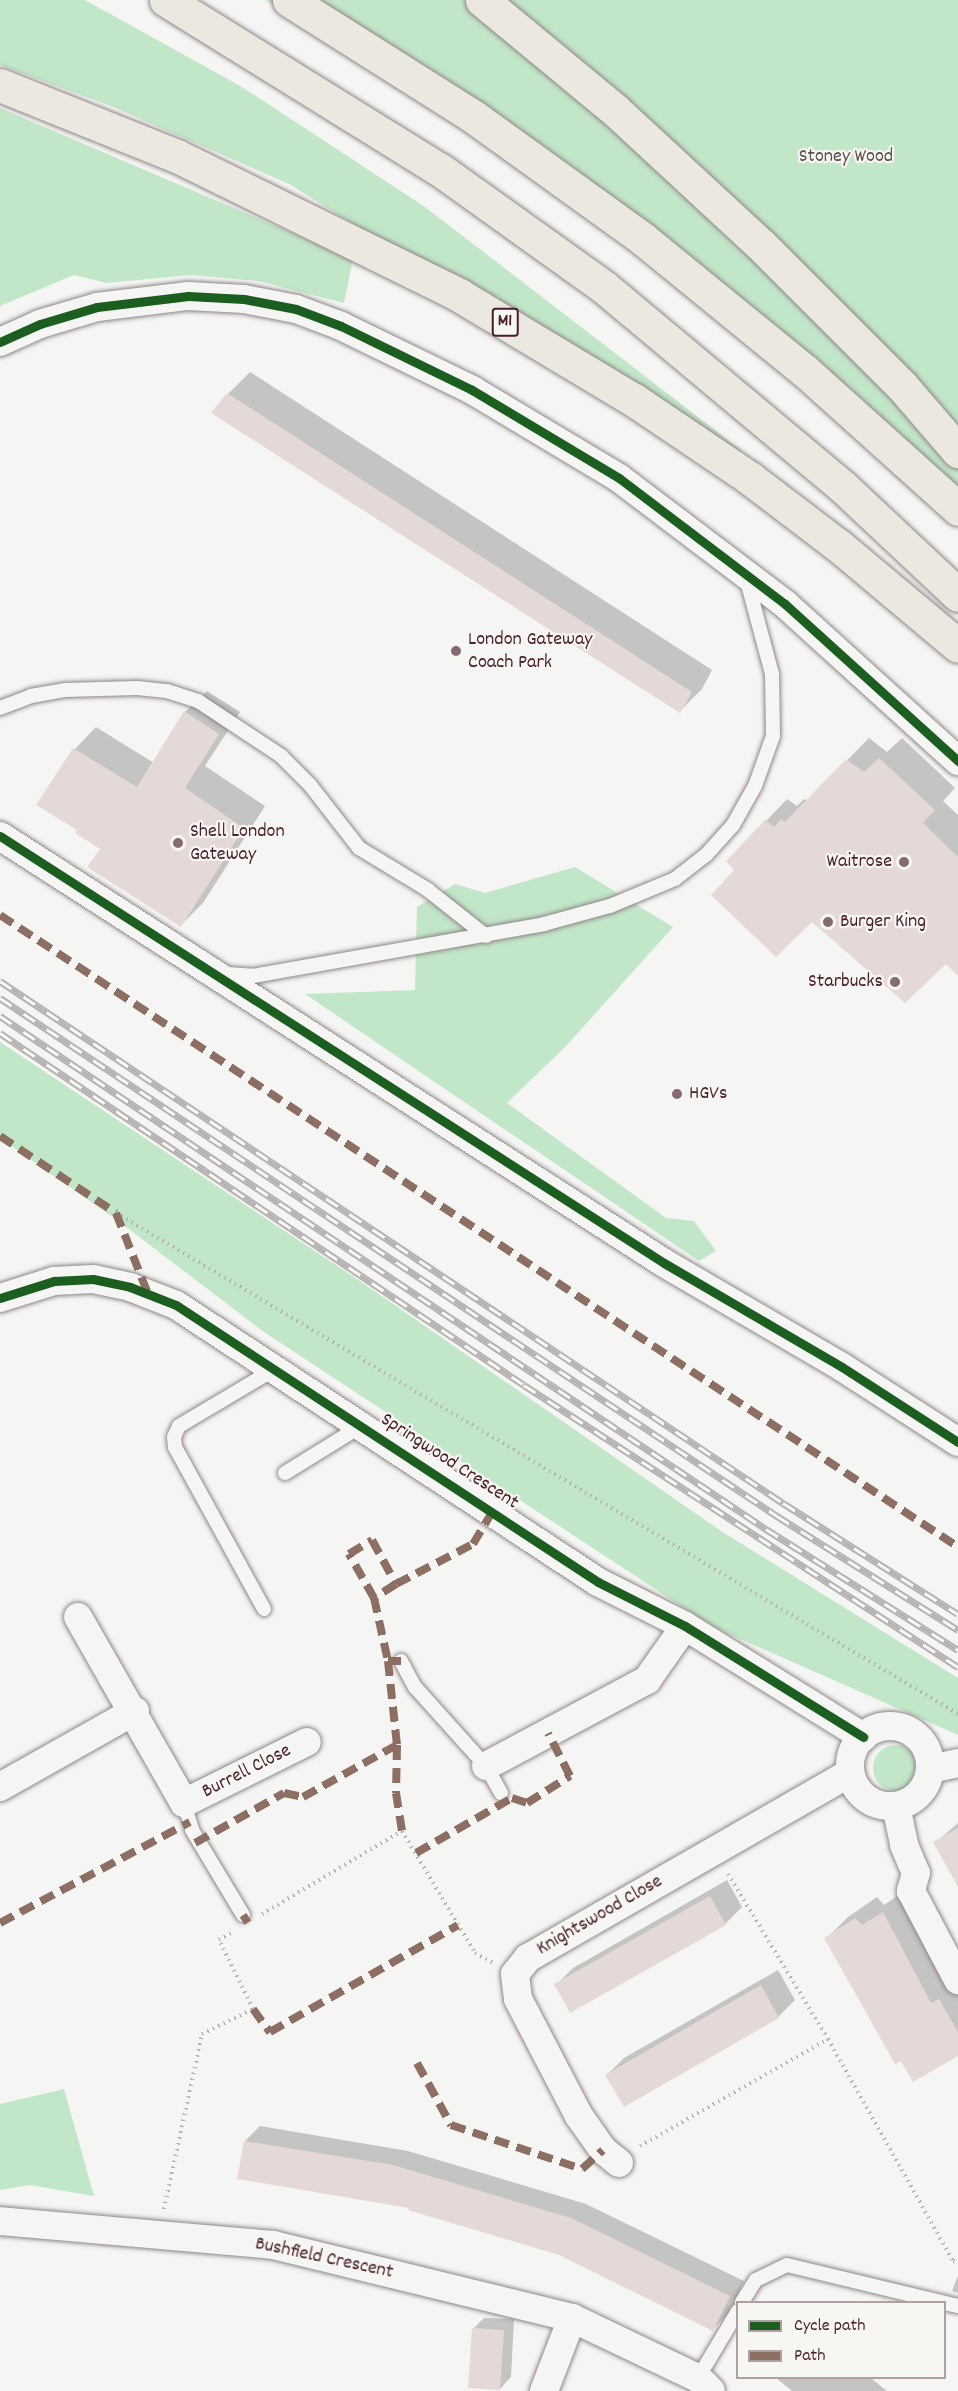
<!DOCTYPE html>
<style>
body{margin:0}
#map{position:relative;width:958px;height:2391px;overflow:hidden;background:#f5f5f3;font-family:Dekko,sans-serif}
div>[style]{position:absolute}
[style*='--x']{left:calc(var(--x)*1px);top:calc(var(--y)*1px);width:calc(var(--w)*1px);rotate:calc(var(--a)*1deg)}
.green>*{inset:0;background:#c2e6c8}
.round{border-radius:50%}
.shadow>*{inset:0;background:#0003}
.building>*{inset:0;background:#e4d9d6}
.path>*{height:4px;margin-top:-2px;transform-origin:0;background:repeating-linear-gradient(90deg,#b6b2b2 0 1.5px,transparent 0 6px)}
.roads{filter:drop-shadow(0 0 2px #8f8788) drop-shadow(0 0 2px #8f8788)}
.service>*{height:14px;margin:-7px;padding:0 7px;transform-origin:7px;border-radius:7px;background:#f5f5f3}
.minor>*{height:28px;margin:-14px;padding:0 14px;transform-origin:14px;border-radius:14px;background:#f5f5f3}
.minor>.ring{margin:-14px;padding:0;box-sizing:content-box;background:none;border:28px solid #f5f5f3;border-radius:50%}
.motorway>*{height:33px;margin:-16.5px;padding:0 16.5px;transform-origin:16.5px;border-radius:16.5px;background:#ebe8df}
.rail>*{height:7px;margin-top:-3.5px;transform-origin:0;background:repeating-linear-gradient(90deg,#f6f6f2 0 14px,#b6b2b2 0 28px);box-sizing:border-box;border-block:2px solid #b6b2b2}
.quiet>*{height:8px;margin-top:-4px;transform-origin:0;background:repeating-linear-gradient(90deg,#8d6e63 0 15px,transparent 0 23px)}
.cycleway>*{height:9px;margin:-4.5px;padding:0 4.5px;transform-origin:4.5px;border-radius:4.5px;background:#1b5e20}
.dots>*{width:16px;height:16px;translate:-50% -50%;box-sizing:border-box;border:3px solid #f6f6f2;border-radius:50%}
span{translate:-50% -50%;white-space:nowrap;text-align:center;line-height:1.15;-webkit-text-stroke:4.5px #f6f6f2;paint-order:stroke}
.shield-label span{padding:2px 4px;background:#f6f6f2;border:2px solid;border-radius:4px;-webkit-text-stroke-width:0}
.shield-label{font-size:18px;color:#4a1f2b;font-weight:700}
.park-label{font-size:20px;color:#5e4e4a}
.poi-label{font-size:20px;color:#4a1f2b}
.left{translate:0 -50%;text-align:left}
.right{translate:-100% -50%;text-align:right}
.street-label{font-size:20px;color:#4a1f2b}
.legend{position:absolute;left:736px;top:2301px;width:210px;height:78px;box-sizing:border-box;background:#f6f6f2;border:2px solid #b1a0a2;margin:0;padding:8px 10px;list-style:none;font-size:18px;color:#4a1f2b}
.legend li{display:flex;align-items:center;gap:12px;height:30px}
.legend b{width:30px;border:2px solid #b1a0a2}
</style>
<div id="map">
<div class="green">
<i style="clip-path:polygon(0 0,85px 0,242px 87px,425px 207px,741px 450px,733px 459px,289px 184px,111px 106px,0 65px)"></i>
<i style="clip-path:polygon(265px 0,958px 0,958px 507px,550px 177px)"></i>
<i style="clip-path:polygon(0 108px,353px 259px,344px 303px,258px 281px,191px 275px,107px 283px,74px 275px,0 306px)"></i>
<i style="clip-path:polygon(575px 867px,673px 927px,566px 1046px,507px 1103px,666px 1218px,694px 1221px,716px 1251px,699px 1261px,305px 994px,415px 990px,417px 907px,455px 884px,485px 893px)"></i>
<i style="clip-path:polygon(0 1042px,360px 1281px,721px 1531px,958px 1678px,958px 1735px,713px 1627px,264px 1332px,117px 1220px,0 1138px)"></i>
<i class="round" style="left:873px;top:1745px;width:46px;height:46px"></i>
<i style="clip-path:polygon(64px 2089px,94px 2196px,30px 2185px,0 2190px,0 2104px)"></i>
</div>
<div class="shadow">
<i style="clip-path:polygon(250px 372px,712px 670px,702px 689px,680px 711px,228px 394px)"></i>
<i style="clip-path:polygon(207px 691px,240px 712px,205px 766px,265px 806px,203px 903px,181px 925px,102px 849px,75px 749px,96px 727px,154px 763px,185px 712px)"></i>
<i style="clip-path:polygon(869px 738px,887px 752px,902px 738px,955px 788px,943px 801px,958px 815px,958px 973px,945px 962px,812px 920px,736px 870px,766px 821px,787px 799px,797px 806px,804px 799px,807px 801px)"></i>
<i style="clip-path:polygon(958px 1823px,958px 1884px,935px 1843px)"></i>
<i style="clip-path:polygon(727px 1880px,742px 1907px,725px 1924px,571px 2011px,556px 1985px,573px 1968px)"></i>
<i style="clip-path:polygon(905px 1891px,958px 1980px,958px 2054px,826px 1939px,848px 1917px,877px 1897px,884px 1905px)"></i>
<i style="clip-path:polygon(778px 1970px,795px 2000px,778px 2017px,624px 2105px,607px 2075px,624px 2058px)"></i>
<i style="clip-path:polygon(260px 2126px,408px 2151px,586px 2204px,744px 2281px,728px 2314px,713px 2329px,560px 2254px,411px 2206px,245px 2141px)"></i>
<i style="clip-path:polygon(958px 2276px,958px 2293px,952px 2291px)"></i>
<i style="clip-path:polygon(484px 2318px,514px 2319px,511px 2377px,500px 2389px,473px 2329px)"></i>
<i style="clip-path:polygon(776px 2378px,871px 2378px,887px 2391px,792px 2391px)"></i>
</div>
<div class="building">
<i style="clip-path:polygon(227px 393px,692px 692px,680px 713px,211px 413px)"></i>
<i style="clip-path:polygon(184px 711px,219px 734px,185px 788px,244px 828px,181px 927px,87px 867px,100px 849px,75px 833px,77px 830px,36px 805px,73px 748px,137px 787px)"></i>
<i style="clip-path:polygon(879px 758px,935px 810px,923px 823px,958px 857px,958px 976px,946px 964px,905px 1003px,812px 922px,776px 957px,711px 895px,734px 870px,726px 861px,765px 820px,774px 827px,781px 819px,785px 822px,846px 759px,864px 772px)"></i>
<i style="clip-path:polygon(958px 1828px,958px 1887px,933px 1842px)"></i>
<i style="clip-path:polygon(710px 1896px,726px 1925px,570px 2013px,554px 1984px)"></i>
<i style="clip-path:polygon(883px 1912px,931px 2003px,939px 1999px,958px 2032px,958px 2056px,913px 2082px,901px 2061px,895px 2064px,824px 1938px,855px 1918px,862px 1925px)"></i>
<i style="clip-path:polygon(761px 1985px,779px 2018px,624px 2107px,605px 2075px)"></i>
<i style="clip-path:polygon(244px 2141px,393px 2165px,571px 2218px,730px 2296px,713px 2331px,559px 2255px,408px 2210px,409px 2208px,237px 2179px)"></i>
<i style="clip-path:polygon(472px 2328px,504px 2330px,500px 2390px,468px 2388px)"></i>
</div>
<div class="path">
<i style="--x:116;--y:1213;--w:980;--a:30.75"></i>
<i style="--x:728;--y:1874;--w:193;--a:58.8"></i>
<i style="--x:828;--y:2039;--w:255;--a:60.6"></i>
<i style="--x:953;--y:2261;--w:5;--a:11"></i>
<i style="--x:262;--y:1914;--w:163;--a:-30.7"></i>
<i style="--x:402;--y:1831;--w:142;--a:59.1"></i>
<i style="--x:475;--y:1953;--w:21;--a:29"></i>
<i style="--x:640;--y:2146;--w:216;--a:-29.6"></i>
<i style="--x:164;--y:2209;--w:179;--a:-77.7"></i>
<i style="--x:202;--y:2034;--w:57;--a:-26.1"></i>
<i style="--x:253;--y:2009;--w:77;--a:-116.2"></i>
<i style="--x:219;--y:1940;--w:16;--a:-30"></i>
</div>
<div class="roads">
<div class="service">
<i style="--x:0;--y:708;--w:33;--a:-21"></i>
<i style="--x:31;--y:696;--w:35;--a:-10"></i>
<i style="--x:65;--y:690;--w:72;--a:-1.6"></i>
<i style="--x:137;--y:688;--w:30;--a:6"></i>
<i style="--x:167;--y:691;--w:33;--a:18"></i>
<i style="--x:198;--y:701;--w:100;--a:33.5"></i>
<i style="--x:281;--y:756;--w:41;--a:45"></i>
<i style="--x:310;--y:785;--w:80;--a:52.1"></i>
<i style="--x:359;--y:848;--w:81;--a:31.3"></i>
<i style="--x:428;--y:890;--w:74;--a:38.4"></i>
<i style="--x:227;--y:974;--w:26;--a:4"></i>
<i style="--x:253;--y:976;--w:296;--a:-10.1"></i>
<i style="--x:544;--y:924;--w:68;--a:-15.3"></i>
<i style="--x:610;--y:906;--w:70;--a:-22.6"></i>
<i style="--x:675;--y:879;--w:39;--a:-38"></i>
<i style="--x:706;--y:855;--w:40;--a:-48"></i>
<i style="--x:733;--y:825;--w:45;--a:-60.6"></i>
<i style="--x:755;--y:786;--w:53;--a:-70.2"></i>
<i style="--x:773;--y:736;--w:62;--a:-90.9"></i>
<i style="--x:772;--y:674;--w:96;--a:-105"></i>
<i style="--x:285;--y:1473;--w:89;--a:-31.7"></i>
<i style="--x:264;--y:1609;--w:185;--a:-118.8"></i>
<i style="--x:175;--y:1447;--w:10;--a:-96"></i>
<i style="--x:174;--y:1437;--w:12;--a:-66"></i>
<i style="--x:179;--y:1426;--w:112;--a:-30.7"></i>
<i style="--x:401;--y:1661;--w:30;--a:62"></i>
<i style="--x:415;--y:1687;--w:106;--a:48.1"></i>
<i style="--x:486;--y:1766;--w:31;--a:61"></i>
<i style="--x:184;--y:1803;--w:28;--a:73"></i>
<i style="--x:192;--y:1830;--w:99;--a:59"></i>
<i style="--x:742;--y:2302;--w:26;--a:-58"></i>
<i style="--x:756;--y:2280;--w:34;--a:-26"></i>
<i style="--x:787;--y:2265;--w:176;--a:13.5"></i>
<i style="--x:698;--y:2378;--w:78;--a:-59.2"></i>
</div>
<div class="minor">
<i style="--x:0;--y:342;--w:44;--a:-24.2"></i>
<i style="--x:40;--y:324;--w:59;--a:-16.6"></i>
<i style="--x:97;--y:307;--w:92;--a:-6.9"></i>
<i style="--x:188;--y:296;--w:56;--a:3.1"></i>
<i style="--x:244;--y:299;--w:53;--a:10.9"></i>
<i style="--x:296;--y:309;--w:48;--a:20.7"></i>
<i style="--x:341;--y:326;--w:146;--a:26"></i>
<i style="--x:472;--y:390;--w:171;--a:30.9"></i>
<i style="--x:619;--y:478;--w:208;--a:37.2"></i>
<i style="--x:785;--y:604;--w:234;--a:42.2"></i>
<i style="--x:0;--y:836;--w:789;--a:32.74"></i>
<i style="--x:664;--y:1263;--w:206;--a:30.3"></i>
<i style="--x:842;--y:1367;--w:138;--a:32.9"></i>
<i style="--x:0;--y:1298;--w:57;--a:-17.5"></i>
<i style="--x:54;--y:1281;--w:39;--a:-3"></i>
<i style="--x:93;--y:1279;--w:38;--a:12"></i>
<i style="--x:130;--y:1287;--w:49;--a:21.4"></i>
<i style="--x:176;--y:1305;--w:505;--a:33.28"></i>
<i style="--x:598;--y:1582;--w:97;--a:26.8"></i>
<i style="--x:685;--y:1626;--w:210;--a:31.9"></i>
<i style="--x:78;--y:1617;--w:214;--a:60.3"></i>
<i style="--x:184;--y:1803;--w:137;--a:-26.4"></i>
<i class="ring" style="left:850px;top:1726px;width:52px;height:52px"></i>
<i style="--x:486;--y:1766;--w:183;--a:-28.1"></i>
<i style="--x:647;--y:1680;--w:66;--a:-54.9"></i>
<i style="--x:930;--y:1769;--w:29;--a:-12"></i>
<i style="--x:0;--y:1787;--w:155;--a:-29.4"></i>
<i style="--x:896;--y:1806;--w:40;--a:78"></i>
<i style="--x:904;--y:1845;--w:30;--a:67"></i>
<i style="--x:916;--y:1873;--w:19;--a:106"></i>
<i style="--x:911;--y:1891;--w:101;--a:62.2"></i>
<i style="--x:619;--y:2163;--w:21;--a:-141"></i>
<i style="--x:603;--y:2150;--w:42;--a:-125.2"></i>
<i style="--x:579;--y:2116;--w:132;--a:-117.5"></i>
<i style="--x:518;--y:1999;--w:25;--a:-97"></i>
<i style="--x:515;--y:1974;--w:21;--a:-51"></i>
<i style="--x:528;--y:1958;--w:371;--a:-29.9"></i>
<i style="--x:0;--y:2221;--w:274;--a:5"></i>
<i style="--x:273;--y:2245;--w:308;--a:13.7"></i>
<i style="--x:572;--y:2318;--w:140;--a:25.5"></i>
<i style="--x:698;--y:2378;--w:18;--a:45"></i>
<i style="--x:544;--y:2391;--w:78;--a:-69"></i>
</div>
<div class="motorway">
<i style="--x:166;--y:0;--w:321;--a:31.8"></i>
<i style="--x:439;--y:169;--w:204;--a:35.6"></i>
<i style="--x:605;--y:288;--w:309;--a:39.9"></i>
<i style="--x:842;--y:486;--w:159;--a:43.2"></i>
<i style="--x:289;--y:0;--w:219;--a:32.3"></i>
<i style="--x:474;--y:117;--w:208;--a:35.8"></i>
<i style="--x:643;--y:239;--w:209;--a:39.2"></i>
<i style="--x:805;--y:371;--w:206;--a:42"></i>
<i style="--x:482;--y:0;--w:173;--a:39.6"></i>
<i style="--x:615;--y:110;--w:199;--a:42.8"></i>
<i style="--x:761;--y:245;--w:199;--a:45"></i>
<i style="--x:902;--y:386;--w:86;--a:49.3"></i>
<i style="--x:0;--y:85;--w:191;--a:21.9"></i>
<i style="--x:177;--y:156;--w:314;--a:26.2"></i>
<i style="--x:459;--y:295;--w:204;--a:31"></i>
<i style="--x:634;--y:400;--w:141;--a:34"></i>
<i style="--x:751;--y:479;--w:111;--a:37.3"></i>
<i style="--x:839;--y:546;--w:155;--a:40"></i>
</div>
</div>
<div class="rail">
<i style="--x:0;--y:981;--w:941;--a:33.69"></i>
<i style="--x:783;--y:1503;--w:207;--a:32.4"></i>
<i style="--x:0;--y:998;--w:934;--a:33.69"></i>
<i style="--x:777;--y:1516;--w:214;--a:32.2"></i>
<i style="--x:0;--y:1016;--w:922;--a:33.81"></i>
<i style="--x:766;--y:1529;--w:227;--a:32.2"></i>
<i style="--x:0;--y:1033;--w:631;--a:33.89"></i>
<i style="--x:524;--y:1385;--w:518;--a:33.01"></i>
</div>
<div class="quiet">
<i style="--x:0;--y:915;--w:1148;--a:33.41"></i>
<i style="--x:0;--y:1136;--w:139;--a:33.6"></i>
<i style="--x:116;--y:1213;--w:87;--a:68.4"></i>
<i style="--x:396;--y:1584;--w:87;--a:-27.5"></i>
<i style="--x:473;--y:1544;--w:37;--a:-59"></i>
<i style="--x:374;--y:1598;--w:51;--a:-119.6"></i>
<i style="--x:349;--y:1554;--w:27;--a:-31"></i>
<i style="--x:372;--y:1540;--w:50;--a:61.4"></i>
<i style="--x:396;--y:1584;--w:26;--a:148"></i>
<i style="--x:374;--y:1598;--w:65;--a:77.5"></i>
<i style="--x:388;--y:1661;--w:84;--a:83.9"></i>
<i style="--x:397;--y:1745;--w:48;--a:91.2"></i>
<i style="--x:396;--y:1793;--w:38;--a:81"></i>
<i style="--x:388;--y:1661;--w:13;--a:0"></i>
<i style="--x:195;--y:1843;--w:102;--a:-29.3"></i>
<i style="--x:284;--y:1793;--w:19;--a:12"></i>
<i style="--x:303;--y:1797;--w:107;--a:-29"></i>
<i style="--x:416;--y:1853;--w:111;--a:-29.8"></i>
<i style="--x:512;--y:1798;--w:16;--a:18"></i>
<i style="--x:527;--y:1803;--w:51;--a:-32.1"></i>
<i style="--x:570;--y:1776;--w:48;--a:-117.1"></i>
<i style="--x:243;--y:1915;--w:9;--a:58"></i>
<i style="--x:0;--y:1923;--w:215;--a:-28"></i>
<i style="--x:253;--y:2009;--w:29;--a:54"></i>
<i style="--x:270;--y:2032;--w:216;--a:-29.6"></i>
<i style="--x:417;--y:2063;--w:71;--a:61.3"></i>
<i style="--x:451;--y:2125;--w:138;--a:18.6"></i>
<i style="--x:582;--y:2169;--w:28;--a:-42"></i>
</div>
<div class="cycleway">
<i style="--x:0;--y:342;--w:44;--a:-24.2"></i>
<i style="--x:40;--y:324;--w:59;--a:-16.6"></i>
<i style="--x:97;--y:307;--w:92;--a:-6.9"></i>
<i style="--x:188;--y:296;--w:56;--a:3.1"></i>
<i style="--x:244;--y:299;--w:53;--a:10.9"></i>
<i style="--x:296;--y:309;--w:48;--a:20.7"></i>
<i style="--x:341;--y:326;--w:146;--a:26"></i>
<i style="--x:472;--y:390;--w:171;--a:30.9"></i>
<i style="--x:619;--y:478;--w:208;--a:37.2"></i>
<i style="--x:785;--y:604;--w:234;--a:42.2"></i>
<i style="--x:0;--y:836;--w:789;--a:32.74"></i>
<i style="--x:664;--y:1263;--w:206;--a:30.3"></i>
<i style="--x:842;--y:1367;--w:138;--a:32.9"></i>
<i style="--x:0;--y:1298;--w:57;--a:-17.5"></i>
<i style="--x:54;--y:1281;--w:39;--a:-3"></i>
<i style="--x:93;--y:1279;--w:38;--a:12"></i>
<i style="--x:130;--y:1287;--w:49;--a:21.4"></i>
<i style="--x:176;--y:1305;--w:505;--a:33.28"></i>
<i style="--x:598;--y:1582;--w:97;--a:26.8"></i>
<i style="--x:685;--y:1626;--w:210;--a:31.9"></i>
</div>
<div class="dots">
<i style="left:456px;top:651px;background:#866a71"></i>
<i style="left:178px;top:843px;background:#866a71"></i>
<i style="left:904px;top:862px;background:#866a71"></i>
<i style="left:828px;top:922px;background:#866a71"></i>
<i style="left:895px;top:982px;background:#866a71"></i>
<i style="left:677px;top:1094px;background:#866a71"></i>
</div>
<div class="shield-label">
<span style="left:505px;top:322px">M1</span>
</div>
<div class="park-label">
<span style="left:846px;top:157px">Stoney Wood</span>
</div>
<div class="poi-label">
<span class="left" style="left:468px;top:652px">London Gateway<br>Coach Park</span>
<span class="left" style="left:190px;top:844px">Shell London<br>Gateway</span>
<span class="right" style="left:892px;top:862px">Waitrose</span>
<span class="left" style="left:840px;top:922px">Burger King</span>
<span class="right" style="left:883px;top:982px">Starbucks</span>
<span class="left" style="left:689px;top:1094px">HGVs</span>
</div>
<div class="street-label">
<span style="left:449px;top:1462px;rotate:33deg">Springwood Crescent</span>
<span style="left:247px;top:1772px;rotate:-27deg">Burrell Close</span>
<span style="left:600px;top:1916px;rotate:-30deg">Knightswood Close</span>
<span style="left:324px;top:2259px;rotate:12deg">Bushfield Crescent</span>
</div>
<ul class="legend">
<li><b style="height:8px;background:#1b5e20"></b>Cycle path</li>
<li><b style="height:8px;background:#8d6e63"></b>Path</li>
</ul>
</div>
